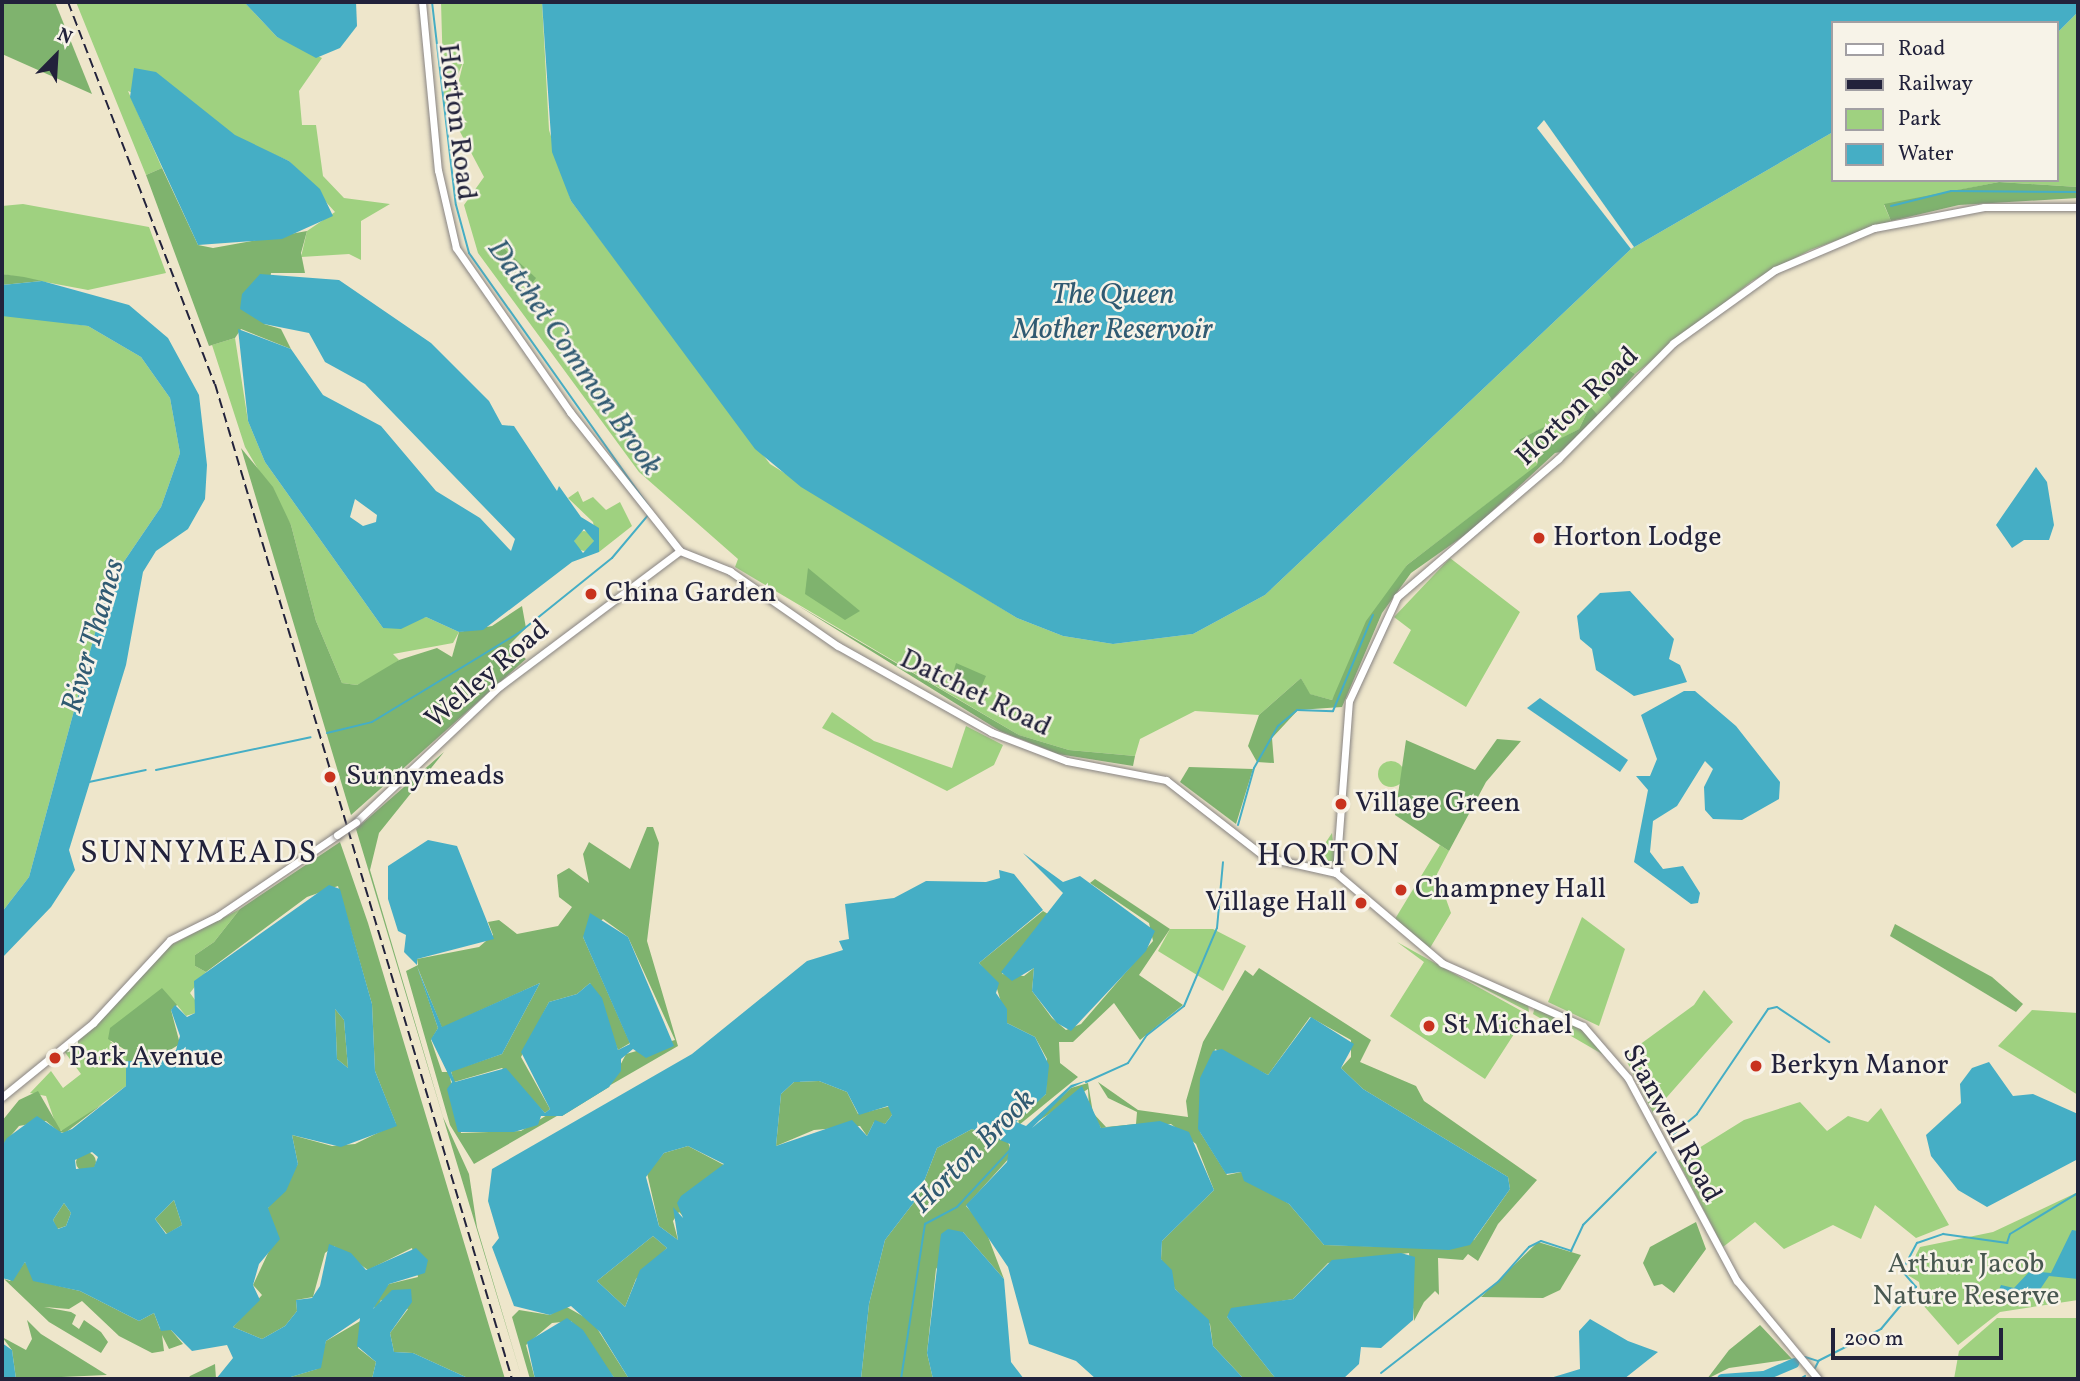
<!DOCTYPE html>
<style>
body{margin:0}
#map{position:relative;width:2080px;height:1381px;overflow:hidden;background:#eee6cb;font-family:Vollkorn,serif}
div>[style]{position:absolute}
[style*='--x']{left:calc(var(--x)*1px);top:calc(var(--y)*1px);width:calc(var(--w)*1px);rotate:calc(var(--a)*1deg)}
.green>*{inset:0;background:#9fd180}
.round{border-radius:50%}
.forest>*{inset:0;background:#7fb36e}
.water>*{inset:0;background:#45aec5}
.pier>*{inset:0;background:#eee6cb}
.stream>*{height:2px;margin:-1px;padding:0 1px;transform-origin:1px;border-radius:1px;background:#45aec5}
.river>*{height:10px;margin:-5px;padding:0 5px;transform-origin:5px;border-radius:5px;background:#45aec5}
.roads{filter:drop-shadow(0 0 2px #888483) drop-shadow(0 0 2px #888483)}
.secondary>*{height:7px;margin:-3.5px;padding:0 3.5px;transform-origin:3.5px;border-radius:3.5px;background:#fff}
.rail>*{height:2px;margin-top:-1px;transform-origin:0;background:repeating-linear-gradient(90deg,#22223b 0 10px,transparent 0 15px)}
.bridges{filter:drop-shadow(0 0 2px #888483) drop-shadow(0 0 2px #888483)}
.secondary-bridge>*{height:7px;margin:-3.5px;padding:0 3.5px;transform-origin:3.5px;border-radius:3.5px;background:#fff}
.dots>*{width:19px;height:19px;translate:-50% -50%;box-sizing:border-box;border:4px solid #f7f3e8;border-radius:50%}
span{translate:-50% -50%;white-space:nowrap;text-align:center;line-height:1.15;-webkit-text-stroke:5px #f7f3e8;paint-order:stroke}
.street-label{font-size:28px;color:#22223b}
.poi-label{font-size:28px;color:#22223b}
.left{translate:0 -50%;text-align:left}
.right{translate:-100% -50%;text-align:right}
.park-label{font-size:28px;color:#485750}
.water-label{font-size:30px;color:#305a72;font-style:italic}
.quarter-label{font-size:32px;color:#22223b;letter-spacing:2px}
.frame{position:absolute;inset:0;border:4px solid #22223b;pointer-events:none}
.legend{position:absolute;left:1831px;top:21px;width:228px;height:161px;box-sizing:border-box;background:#f7f3e8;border:2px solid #a29fa3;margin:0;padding:9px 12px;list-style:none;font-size:21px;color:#22223b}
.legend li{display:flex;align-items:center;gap:14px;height:35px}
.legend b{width:35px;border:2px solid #a29fa3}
.north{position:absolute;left:21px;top:21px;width:70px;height:70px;-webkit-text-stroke:5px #f7f3e8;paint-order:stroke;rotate:24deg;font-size:19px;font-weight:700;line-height:28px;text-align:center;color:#22223b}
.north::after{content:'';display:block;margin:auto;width:24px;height:32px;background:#22223b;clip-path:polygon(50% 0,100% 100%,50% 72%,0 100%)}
.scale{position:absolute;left:1831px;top:1328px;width:172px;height:32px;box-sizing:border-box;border:4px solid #22223b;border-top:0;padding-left:9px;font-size:21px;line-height:24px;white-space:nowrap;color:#22223b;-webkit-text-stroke:5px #f7f3e8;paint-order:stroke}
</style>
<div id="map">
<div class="green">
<i style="clip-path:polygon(76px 2px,244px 2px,277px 37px,322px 58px,299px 91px,302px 125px,316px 125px,323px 176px,344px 198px,390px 204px,361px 221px,361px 260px,349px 254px,301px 257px,307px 231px,335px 212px,289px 161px,128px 91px,162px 168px,146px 175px)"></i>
<i style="clip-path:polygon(441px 2px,542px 2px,549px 130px,571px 201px,770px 464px,1017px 618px,1063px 636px,1113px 644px,1193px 634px,1265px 595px,1631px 249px,1833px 132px,1833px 180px,2057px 180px,2057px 33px,2078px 12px,2078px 187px,1999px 182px,1884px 205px,1891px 221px,1810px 250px,1752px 281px,1635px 374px,1627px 369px,1604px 388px,1612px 400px,1598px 415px,1590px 406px,1579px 429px,1552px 444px,1541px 443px,1545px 427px,1520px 439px,1538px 465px,1407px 565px,1332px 700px,1309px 694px,1301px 678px,1259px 715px,1195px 711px,1140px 739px,1135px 756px,1069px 750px,1019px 735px,735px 567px,738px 559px,639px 472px,478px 253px,464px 205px,484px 177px,457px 126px,463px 119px,457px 88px,464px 60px,444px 107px)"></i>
<i style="clip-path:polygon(23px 204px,149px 227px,166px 273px,88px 290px,2px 274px,2px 206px)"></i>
<i style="clip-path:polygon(11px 315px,88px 326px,141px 357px,170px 398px,180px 453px,161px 507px,108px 585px,29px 877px,2px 912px,2px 316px)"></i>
<i style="clip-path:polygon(235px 338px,248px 421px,265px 462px,383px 628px,426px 617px,459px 632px,453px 643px,393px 654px,399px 660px,382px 673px,357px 685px,342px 683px,316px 621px,291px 525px,245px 447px,212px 345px)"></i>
<i style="clip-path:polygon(578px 491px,583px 502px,593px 497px,606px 510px,620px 502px,632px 526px,599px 552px,593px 522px,568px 498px)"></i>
<i class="round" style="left:574px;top:531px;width:20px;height:20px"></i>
<i style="clip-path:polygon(1450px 558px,1520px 612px,1466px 707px,1393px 663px,1411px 630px,1394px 617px)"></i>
<i style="clip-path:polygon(832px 712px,874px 741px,952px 768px,966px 726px,1003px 745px,994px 765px,947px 791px,822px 728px)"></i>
<i class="round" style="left:1378px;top:761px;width:26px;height:26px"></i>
<i style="clip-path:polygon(1332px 833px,1335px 860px,1329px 865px,1316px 857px)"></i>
<i style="clip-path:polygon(1440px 845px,1449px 851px,1437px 874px,1451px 913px,1430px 948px,1395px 919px)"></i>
<i style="clip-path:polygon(240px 909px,214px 942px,195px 955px,195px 966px,206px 972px,190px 993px,198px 1004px,195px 1013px,186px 1016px,177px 1005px,110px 1041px,128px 1055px,126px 1086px,64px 1132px,57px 1128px,46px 1096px,30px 1093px,51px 1071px,63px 1088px,81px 1074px,61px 1047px,93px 1023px,154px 954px)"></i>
<i style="clip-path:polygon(1582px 917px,1625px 949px,1599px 1026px,1548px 1002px)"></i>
<i style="clip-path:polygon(1170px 929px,1213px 929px,1246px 946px,1223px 991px,1158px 951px)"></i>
<i style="clip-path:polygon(1397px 942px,1527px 1014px,1485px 1079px,1390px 1016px,1424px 962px)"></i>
<i style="clip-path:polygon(1466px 979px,1528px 1004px,1529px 1012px,1527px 1011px)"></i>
<i style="clip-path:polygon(1704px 990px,1733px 1022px,1653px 1113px,1624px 1056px,1694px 1005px)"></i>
<i style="clip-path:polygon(1535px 1007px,1584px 1031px,1609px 1058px,1533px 1014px)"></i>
<i style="clip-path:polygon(2032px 1010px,2078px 1013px,2078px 1095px,1998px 1046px)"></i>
<i style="clip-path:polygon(1800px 1102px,1827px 1131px,1848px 1116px,1868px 1122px,1881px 1108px,1949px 1225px,1916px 1238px,1875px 1205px,1861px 1239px,1833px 1225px,1784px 1249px,1755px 1222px,1723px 1247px,1678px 1161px,1744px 1120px)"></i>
<i style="clip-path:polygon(2078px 1192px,2078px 1300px,2000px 1312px,1958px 1345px,1923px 1305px,1919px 1282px,1906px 1274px,1920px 1247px,1993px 1232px)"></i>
<i style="clip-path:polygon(1997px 1318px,2078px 1318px,2078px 1379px,1954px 1379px,1959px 1351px)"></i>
</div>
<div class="forest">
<i style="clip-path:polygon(2px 2px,55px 2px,92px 94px,2px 54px)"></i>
<i style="clip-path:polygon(162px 168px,198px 245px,213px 248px,307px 231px,301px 253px,305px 273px,271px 273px,264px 324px,281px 329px,291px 349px,241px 329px,235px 338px,209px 346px,146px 175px)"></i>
<i style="clip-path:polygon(1999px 182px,2078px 187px,2078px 198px,1959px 205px,1891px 221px,1884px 204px)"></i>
<i style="clip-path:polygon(498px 243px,536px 278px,530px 286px,490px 253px)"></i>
<i style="clip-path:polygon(2px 274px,24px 277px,42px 281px,2px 285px)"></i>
<i style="clip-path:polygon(1627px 369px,1635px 374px,1612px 400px,1604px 388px)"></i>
<i style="clip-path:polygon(1590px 406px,1598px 415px,1566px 451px,1555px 453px,1472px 530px,1411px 573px,1382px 613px,1342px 707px,1298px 710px,1272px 738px,1274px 763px,1257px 762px,1248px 746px,1259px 715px,1301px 678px,1310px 694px,1332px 700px,1366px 621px,1407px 565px,1537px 465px,1538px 459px,1525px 459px,1518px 449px,1520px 439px,1546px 426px,1541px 442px,1552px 443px,1579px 429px)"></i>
<i style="clip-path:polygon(241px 448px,273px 487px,291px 525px,316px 621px,342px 683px,357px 685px,399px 660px,437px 648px,452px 657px,459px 632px,492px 626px,522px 606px,526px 628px,509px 645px,526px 659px,351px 815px)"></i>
<i style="clip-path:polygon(808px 568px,860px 611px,845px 620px,805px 594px)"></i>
<i style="clip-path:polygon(797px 605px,1019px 735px,1069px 750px,1135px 756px,1133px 766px,1058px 754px,1000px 731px)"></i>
<i style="clip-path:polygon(956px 663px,986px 676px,979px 692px,951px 681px)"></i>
<i style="clip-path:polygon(1497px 739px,1521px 741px,1486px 782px,1449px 851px,1395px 815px,1406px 740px,1475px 770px)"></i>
<i style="clip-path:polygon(444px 752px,379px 833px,370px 870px,443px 1117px,469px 1174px,477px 1227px,522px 1379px,356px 829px)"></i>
<i style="clip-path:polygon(1189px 767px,1253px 769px,1236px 824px,1180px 782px)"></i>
<i style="clip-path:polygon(evenodd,647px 827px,653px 827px,659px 843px,647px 941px,678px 1046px,474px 1164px,450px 1125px,406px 971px,418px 965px,417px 959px,479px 947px,493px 935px,488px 922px,499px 920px,517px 934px,558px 926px,572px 907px,559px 897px,557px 875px,569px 868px,589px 883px,583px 854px,589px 842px,630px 869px,647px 827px,603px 919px,628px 937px,675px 1040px,626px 1054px,609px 1087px,562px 1116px,552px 1112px,521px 1131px,461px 1133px,449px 1072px,442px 1072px,431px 1040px,438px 1028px,417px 966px,442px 1028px,540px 983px,502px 1054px,451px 1071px,454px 1082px,502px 1068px,545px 1113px,550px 1109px,521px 1057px,549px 1002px,577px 994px,590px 983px,618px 1050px,630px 1043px,583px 937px,603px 919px)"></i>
<i style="clip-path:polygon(340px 842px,368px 923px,505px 1379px,470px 1379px,413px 1353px,394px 1352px,390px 1333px,408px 1309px,381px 1300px,376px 1311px,372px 1302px,389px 1284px,418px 1277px,412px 1248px,368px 1270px,334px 1246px,325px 1253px,313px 1297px,296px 1300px,297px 1311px,285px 1326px,262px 1339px,233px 1327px,262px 1295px,253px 1285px,269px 1251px,268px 1208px,298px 1164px,292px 1135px,332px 1146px,355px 1144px,396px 1124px,375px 1071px,372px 1004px,338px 886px,307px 897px,206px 972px,195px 966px,195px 955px,214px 942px,240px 909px)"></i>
<i style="clip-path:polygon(1095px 879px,1170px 929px,1139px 975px,1183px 1005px,1140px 1040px,1114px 1003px,1073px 1042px,1059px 1042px,1060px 1063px,1078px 1077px,1019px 1125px,1018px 1118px,1046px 1094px,1047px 1059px,1035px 1037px,1007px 1023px,995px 982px,979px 963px,1043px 911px,1048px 914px,1002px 974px,1024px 976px,1034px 968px,1032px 991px,1052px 1018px,1066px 1030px,1081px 1024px,1153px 941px,1149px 923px,1090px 883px)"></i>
<i style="clip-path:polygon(1895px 924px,1992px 977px,2023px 1004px,2016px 1012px,1890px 936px)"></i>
<i style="clip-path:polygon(evenodd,1259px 968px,1371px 1040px,1360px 1062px,1416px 1086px,1424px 1101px,1537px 1180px,1498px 1224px,1478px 1261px,1468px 1254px,1463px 1260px,1438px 1258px,1439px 1295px,1435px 1291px,1424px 1302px,1414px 1321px,1409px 1253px,1328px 1263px,1293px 1299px,1235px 1309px,1227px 1317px,1276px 1379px,1244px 1379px,1213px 1346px,1210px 1324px,1175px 1289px,1161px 1259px,1162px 1241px,1214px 1190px,1196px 1144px,1171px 1124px,1101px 1128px,1089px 1108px,1088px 1089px,1032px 1125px,1071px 1088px,1088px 1083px,1093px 1113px,1106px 1127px,1136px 1124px,1137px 1112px,1108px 1098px,1098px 1082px,1138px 1110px,1188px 1117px,1186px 1101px,1203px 1042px,1245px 970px,1253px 976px,1259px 968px,1310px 1017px,1351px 1040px,1351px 1057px,1341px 1068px,1363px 1089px,1508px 1177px,1510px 1189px,1474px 1240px,1430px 1248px,1324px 1245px,1289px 1204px,1241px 1172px,1227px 1175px,1200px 1132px,1215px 1049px,1268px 1075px,1310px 1017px)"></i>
<i style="clip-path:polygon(162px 988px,177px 1005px,171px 1010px,180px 1044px,152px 1061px,126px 1061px,127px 1051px,108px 1039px,110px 1028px)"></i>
<i style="clip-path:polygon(335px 1009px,344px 1020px,348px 1068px,337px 1059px)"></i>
<i style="clip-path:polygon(819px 1081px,847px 1092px,858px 1114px,891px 1106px,892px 1115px,885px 1124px,874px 1122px,867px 1136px,860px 1126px,814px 1130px,776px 1146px,781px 1094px,794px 1082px)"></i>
<i style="clip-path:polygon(38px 1091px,61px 1131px,104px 1103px,65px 1133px,59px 1132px,46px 1121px,19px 1126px,2px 1146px,2px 1121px,19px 1100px)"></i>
<i style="clip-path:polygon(972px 1129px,1008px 1142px,1012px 1155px,966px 1206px,984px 1226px,1004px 1279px,963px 1232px,936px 1269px,927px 1353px,933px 1379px,861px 1379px,869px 1304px,885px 1240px,918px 1197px,937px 1148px)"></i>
<i style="clip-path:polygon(688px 1146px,724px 1165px,680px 1204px,683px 1216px,679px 1212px,673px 1221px,678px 1240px,659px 1226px,647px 1173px,664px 1153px)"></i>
<i class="round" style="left:76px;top:1152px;width:20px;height:20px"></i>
<i style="clip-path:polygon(174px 1200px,182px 1225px,167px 1234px,155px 1219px)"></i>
<i style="clip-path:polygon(64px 1203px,71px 1213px,66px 1226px,57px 1229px,53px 1220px)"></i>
<i style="clip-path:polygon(1696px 1222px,1706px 1249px,1674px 1293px,1662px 1284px,1654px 1286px,1643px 1263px,1650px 1247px)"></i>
<i style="clip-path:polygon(653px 1236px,667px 1248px,636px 1279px,625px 1307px,597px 1281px)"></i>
<i style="clip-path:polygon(1538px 1242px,1581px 1255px,1560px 1290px,1543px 1298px,1481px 1297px)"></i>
<i style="clip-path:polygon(25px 1262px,37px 1281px,80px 1291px,139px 1321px,154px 1313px,160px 1329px,171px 1330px,183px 1344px,169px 1349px,162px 1335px,164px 1351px,152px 1353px,119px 1336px,82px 1301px,69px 1309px,44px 1307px,71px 1312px,76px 1315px,72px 1324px,79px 1329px,84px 1320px,101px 1332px,108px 1342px,101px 1353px,49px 1322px,4px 1279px,10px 1281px)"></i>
<i style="clip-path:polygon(565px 1306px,593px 1322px,629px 1379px,615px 1379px,571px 1321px,552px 1323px,526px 1345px,535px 1379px,530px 1379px,512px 1317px,519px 1310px,550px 1315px)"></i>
<i style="clip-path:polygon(27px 1320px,41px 1334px,107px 1375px,16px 1379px,12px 1350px,2px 1337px,26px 1350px,32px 1339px)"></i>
<i style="clip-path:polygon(362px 1320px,358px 1348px,376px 1362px,372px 1379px,284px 1379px,317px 1369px,326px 1341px)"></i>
<i style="clip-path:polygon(1760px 1325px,1792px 1359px,1729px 1368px,1707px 1379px,1729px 1350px)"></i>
<i style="clip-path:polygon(215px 1364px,216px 1379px,188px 1379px,190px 1376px)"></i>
</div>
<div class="water">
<i style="clip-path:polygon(244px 2px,356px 2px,357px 26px,340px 48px,316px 58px,277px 37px)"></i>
<i style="clip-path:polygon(542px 2px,2078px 2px,2078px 12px,2057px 33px,2057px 23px,1833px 23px,1833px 132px,1631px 249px,1265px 595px,1193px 634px,1113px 644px,1063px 636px,1017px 618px,801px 487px,755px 449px,571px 201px,552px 152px)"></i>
<i style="clip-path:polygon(134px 68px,156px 72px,235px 135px,289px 161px,320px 189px,333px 216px,282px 239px,198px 245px,130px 97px)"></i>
<i style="clip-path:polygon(evenodd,260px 274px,339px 280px,431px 343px,489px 401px,502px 425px,514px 426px,557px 491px,559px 486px,581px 517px,599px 528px,599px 552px,572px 562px,483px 630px,459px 632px,426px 617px,401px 629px,383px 628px,265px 462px,248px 421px,238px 329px,291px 349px,323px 395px,381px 426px,436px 491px,480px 518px,511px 551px,515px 539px,365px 384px,325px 362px,309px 333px,264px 324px,240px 309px,242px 294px,260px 274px,355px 499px,377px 515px,376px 522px,363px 526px,350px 517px,355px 499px,260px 274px,584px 529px,594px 541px,583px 553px,574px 541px,584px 529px)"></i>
<i style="clip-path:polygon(42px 281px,129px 305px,168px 338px,199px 395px,207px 465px,205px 499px,188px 529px,156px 551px,143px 572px,126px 665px,69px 850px,75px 870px,51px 907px,2px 958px,2px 912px,29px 877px,108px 585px,161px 507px,180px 453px,170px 398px,141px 357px,88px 326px,2px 316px,2px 285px)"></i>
<i style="clip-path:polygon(2036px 467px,2047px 482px,2054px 525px,2049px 540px,2024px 540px,2012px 548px,1996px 525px)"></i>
<i style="clip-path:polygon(1630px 591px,1674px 639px,1669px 659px,1680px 665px,1687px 682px,1634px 696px,1596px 670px,1592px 649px,1580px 639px,1577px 616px,1600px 593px)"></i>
<i style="clip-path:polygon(1684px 691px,1695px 691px,1736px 726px,1780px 782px,1779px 799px,1742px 820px,1713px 819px,1705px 810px,1704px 787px,1713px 769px,1705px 761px,1677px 806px,1653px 821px,1650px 852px,1663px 869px,1683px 866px,1700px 893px,1698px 903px,1691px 904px,1634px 862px,1648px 790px,1636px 776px,1650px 776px,1657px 759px,1641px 715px)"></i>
<i style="clip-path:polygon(1540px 698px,1628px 760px,1620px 772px,1527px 708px)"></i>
<i style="clip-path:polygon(428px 840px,457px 846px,494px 939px,417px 959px,417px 965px,404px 952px,406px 935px,398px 931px,388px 899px,388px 866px)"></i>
<i style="clip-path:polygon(1023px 853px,1063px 882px,1080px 876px,1155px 931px,1146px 951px,1071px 1031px,1057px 1023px,1032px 991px,1034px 968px,1012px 981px,1001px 972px,1063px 893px)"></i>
<i style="clip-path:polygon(evenodd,999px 870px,1014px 874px,1043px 910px,979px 963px,999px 983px,996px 993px,1007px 1009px,1007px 1023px,1035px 1037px,1049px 1065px,1046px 1094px,1016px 1122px,1026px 1126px,1071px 1085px,1088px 1080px,1071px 1088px,1032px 1128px,1082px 1086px,1101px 1128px,1160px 1121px,1189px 1132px,1214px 1190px,1162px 1241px,1161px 1259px,1172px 1270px,1175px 1289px,1209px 1320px,1213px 1346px,1244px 1379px,1096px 1379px,1076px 1361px,1029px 1344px,1008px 1267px,966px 1205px,1007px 1162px,1010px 1144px,972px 1129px,937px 1148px,918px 1197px,885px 1240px,869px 1304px,861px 1379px,629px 1379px,600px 1332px,571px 1306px,550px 1315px,514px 1306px,492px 1247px,499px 1238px,488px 1201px,492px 1169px,692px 1054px,807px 961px,843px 950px,839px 941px,849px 939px,845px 904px,894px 898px,926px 881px,986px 882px,1000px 878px,999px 870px,819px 1081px,847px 1092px,859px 1115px,888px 1106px,892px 1115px,885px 1124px,875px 1120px,867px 1136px,852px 1120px,776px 1146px,781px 1094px,794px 1082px,819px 1081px,999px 870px,688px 1146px,724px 1164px,681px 1196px,677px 1203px,683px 1218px,673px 1207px,678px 1240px,659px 1226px,646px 1177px,664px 1153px,688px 1146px,999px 870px,653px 1236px,667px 1248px,640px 1270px,625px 1307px,597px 1281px,653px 1236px)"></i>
<i style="clip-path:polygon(evenodd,329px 885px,340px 889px,355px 944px,372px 1004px,375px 1071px,397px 1126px,341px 1147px,292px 1135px,298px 1164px,286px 1191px,268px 1208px,280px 1239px,259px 1264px,253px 1285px,260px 1300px,233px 1327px,262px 1339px,285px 1326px,297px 1311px,296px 1300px,312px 1298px,320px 1286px,329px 1244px,351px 1253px,366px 1270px,416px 1248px,428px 1260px,425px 1273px,389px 1284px,373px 1309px,392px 1290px,411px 1289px,412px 1302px,390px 1333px,394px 1352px,413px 1353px,470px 1379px,372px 1379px,376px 1362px,357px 1346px,360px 1318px,326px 1341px,321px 1368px,284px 1379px,216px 1379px,233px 1358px,227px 1345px,192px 1351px,171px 1330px,161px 1331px,154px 1313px,139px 1321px,80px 1291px,33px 1281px,25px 1262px,13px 1281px,2px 1278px,2px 1146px,7px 1138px,37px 1116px,62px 1133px,72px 1129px,126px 1086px,126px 1061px,152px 1061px,176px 1050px,180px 1036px,171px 1010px,175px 1005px,187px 1017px,195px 1013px,194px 981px,329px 885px,335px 1009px,344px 1020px,348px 1068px,337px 1059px,335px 1009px,329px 885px,92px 1152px,98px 1157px,94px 1167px,76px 1169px,75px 1160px,92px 1152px,329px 885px,174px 1200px,182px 1225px,166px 1234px,155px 1219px,174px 1200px,329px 885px,64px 1203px,71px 1213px,66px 1226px,58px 1229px,53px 1220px,64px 1203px)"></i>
<i style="clip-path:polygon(590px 913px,628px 937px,674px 1046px,646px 1058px,633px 1049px,621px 1059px,621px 1071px,609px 1087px,562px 1116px,541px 1116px,538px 1125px,514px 1132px,458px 1132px,447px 1089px,452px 1082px,431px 1039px,438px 1028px,417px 967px,442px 1027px,540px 983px,502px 1054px,451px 1072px,455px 1082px,506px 1068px,545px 1113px,550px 1109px,521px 1052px,549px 1002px,577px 994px,590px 983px,602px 998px,618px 1050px,630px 1044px,583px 937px)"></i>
<i style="clip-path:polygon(1311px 1017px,1354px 1044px,1341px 1068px,1363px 1089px,1508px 1177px,1510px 1189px,1470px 1245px,1449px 1250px,1324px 1245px,1289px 1204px,1244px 1181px,1241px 1172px,1226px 1174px,1198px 1129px,1200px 1078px,1213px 1051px,1222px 1049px,1268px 1075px)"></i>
<i style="clip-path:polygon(1989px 1062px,2013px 1096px,2033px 1094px,2078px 1114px,2078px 1159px,1987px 1207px,1958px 1190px,1931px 1156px,1926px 1135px,1961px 1103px,1960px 1084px,1972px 1068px)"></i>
<i style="clip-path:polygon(948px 1229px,963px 1232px,1004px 1279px,1011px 1362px,1024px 1379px,933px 1379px,927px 1353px,941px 1234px)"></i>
<i style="clip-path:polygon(2072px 1230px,2078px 1231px,2078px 1279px,2049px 1276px,2035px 1297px,1994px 1301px,2001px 1285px,2014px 1288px,2030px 1271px,2051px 1273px)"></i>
<i style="clip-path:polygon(1401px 1253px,1415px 1257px,1413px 1320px,1381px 1348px,1361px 1347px,1359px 1364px,1343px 1379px,1276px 1379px,1227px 1317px,1231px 1308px,1293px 1299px,1332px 1260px)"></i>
<i style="clip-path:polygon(567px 1318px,583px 1330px,615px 1379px,535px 1379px,527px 1342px)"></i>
<i style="clip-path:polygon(1590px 1319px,1628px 1341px,1658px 1352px,1624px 1379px,1547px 1379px,1580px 1369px,1579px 1331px)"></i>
<i style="clip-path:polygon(2px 1343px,12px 1350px,16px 1379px,2px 1379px)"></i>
</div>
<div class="pier">
<i style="clip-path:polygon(1544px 120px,1634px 247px,1631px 249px,1537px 128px)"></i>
</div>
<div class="stream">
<i style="--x:432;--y:2;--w:204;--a:83.3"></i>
<i style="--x:456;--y:205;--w:50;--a:74.8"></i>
<i style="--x:469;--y:253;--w:314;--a:54.7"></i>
<i style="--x:1891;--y:206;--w:62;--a:-14"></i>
<i style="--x:1951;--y:191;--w:127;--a:0.5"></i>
<i style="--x:327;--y:733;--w:46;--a:-13.7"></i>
<i style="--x:372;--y:722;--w:173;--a:-31.3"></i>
<i style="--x:520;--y:632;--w:118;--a:-38.8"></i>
<i style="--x:612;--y:558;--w:57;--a:-49.9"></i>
<i style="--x:156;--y:770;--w:158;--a:-12"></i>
<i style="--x:89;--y:782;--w:58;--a:-11.9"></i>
<i style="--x:1238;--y:825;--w:59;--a:-74.3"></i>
<i style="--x:1254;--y:768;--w:48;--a:-60.3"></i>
<i style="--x:1278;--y:726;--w:25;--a:-40"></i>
<i style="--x:1297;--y:710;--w:36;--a:2"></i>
<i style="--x:1333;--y:711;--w:104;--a:-67.4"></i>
<i style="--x:1086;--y:1082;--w:46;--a:-24.3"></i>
<i style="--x:1128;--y:1063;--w:34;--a:-56"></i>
<i style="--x:1147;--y:1035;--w:47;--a:-38.1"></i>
<i style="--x:1184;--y:1006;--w:85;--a:-67.1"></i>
<i style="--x:1217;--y:928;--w:66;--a:-84.8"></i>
<i style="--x:1671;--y:1136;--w:34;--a:-40"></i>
<i style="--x:1697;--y:1114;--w:127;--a:-55.9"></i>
<i style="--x:1768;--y:1009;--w:9;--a:-13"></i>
<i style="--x:1777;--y:1007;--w:63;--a:33.9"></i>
<i style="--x:1805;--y:1357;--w:14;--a:17"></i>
<i style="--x:1818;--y:1361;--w:71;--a:-26.9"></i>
<i style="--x:1881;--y:1329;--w:55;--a:-50.2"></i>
<i style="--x:1916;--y:1287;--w:21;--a:-131"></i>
<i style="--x:1902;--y:1271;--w:32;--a:-62"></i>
<i style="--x:1917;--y:1243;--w:28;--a:-19"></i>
<i style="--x:1943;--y:1234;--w:65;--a:8"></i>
<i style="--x:2007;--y:1243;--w:9;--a:-72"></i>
<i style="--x:2010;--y:1234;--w:79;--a:-31.1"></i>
<i style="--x:1815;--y:1368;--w:7;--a:-63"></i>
<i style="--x:1381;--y:1373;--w:148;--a:-37.9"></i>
<i style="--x:1498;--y:1282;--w:47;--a:-48.5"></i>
<i style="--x:1529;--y:1247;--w:13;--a:-27"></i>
<i style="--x:1541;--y:1241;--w:32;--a:18"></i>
<i style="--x:1571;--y:1251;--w:29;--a:-65"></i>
<i style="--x:1583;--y:1225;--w:103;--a:-45"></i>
<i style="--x:901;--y:1379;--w:157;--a:-81.2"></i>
<i style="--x:925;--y:1224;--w:36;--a:-28"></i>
<i style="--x:957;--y:1207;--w:78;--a:-47.1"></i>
<i style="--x:1372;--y:1379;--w:3;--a:-18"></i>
<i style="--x:1800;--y:1379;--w:6;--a:-31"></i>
</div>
<div class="river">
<i style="--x:1722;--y:1379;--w:42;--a:-4.1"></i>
<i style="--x:1764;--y:1376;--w:33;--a:-23"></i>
</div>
<div class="roads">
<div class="secondary">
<i style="--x:422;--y:2;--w:169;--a:84.6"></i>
<i style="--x:438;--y:170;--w:80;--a:77"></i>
<i style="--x:456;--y:248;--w:200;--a:55.2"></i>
<i style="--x:570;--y:412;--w:177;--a:51.6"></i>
<i style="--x:680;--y:551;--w:54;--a:21.8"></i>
<i style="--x:730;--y:571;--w:131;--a:34.8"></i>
<i style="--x:838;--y:646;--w:176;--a:29.3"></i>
<i style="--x:991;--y:732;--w:81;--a:20.9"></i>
<i style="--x:1067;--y:761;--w:101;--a:10.9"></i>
<i style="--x:1166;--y:780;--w:125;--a:37.9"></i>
<i style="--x:1265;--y:857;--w:73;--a:12.7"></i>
<i style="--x:1336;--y:873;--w:139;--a:40.3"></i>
<i style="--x:1442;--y:963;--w:154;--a:24.1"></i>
<i style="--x:1583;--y:1026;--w:69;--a:49.1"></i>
<i style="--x:1628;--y:1078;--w:230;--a:61.8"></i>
<i style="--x:1737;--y:1281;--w:127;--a:50.4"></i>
<i style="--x:356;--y:822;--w:198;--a:-43.4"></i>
<i style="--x:500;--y:686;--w:225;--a:-36.9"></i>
<i style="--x:1336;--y:873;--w:172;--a:-85.7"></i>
<i style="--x:1349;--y:701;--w:115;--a:-65.2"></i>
<i style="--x:1397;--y:597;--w:212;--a:-40.6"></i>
<i style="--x:1558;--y:459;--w:163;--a:-45.2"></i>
<i style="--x:1673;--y:343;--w:125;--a:-35.6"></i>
<i style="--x:1775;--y:270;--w:108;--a:-23"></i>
<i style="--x:1874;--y:228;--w:112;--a:-10.8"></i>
<i style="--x:1984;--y:207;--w:94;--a:0"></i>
<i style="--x:2;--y:1097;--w:117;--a:-39.1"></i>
<i style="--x:93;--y:1023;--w:113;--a:-47.1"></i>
<i style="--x:170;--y:940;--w:54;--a:-26.6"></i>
<i style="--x:218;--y:916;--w:144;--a:-34.2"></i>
</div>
</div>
<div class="rail">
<i style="--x:68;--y:2;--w:409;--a:69"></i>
<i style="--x:215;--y:384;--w:1038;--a:73.38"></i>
</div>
<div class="bridges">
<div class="secondary-bridge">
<i style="--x:337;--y:835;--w:23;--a:-34"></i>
</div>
</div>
<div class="dots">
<i style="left:1539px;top:538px;background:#c8321e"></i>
<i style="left:591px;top:594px;background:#c8321e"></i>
<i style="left:330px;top:777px;background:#c8321e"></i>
<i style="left:1341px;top:804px;background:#c8321e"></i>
<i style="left:1401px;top:890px;background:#c8321e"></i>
<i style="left:1361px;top:903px;background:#c8321e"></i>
<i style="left:1429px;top:1026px;background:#c8321e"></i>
<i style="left:55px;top:1058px;background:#c8321e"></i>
<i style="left:1756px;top:1066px;background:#c8321e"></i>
</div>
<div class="street-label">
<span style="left:456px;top:122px;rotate:83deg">Horton Road</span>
<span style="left:1578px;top:407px;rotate:-44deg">Horton Road</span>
<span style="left:488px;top:675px;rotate:-40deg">Welley Road</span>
<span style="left:975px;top:694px;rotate:26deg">Datchet Road</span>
<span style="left:1671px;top:1124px;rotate:61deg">Stanwell Road</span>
</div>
<div class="poi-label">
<span class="left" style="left:1553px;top:538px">Horton Lodge</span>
<span class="left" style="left:605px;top:594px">China Garden</span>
<span class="left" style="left:346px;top:777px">Sunnymeads</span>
<span class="left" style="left:1355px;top:804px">Village Green</span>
<span class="left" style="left:1415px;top:890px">Champney Hall</span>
<span class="right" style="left:1347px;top:903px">Village Hall</span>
<span class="left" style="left:1443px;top:1026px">St Michael</span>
<span class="left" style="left:69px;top:1058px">Park Avenue</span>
<span class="left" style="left:1770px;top:1066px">Berkyn Manor</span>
</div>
<div class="park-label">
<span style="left:1966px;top:1281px">Arthur Jacob<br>Nature Reserve</span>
</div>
<div class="water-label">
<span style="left:1113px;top:312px">The Queen<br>Mother Reservoir</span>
<span style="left:574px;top:358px;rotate:55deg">Datchet Common Brook</span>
<span style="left:94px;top:636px;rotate:-74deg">River Thames</span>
<span style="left:974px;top:1152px;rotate:-45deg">Horton Brook</span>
</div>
<div class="quarter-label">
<span style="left:199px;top:854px">SUNNYMEADS</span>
<span style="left:1329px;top:857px">HORTON</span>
</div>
<div class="frame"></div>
<ul class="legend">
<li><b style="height:9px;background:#fff"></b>Road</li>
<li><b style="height:9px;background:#22223b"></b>Railway</li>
<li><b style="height:19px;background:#9fd180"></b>Park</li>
<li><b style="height:19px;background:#45aec5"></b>Water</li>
</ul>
<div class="north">N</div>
<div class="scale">200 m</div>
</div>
